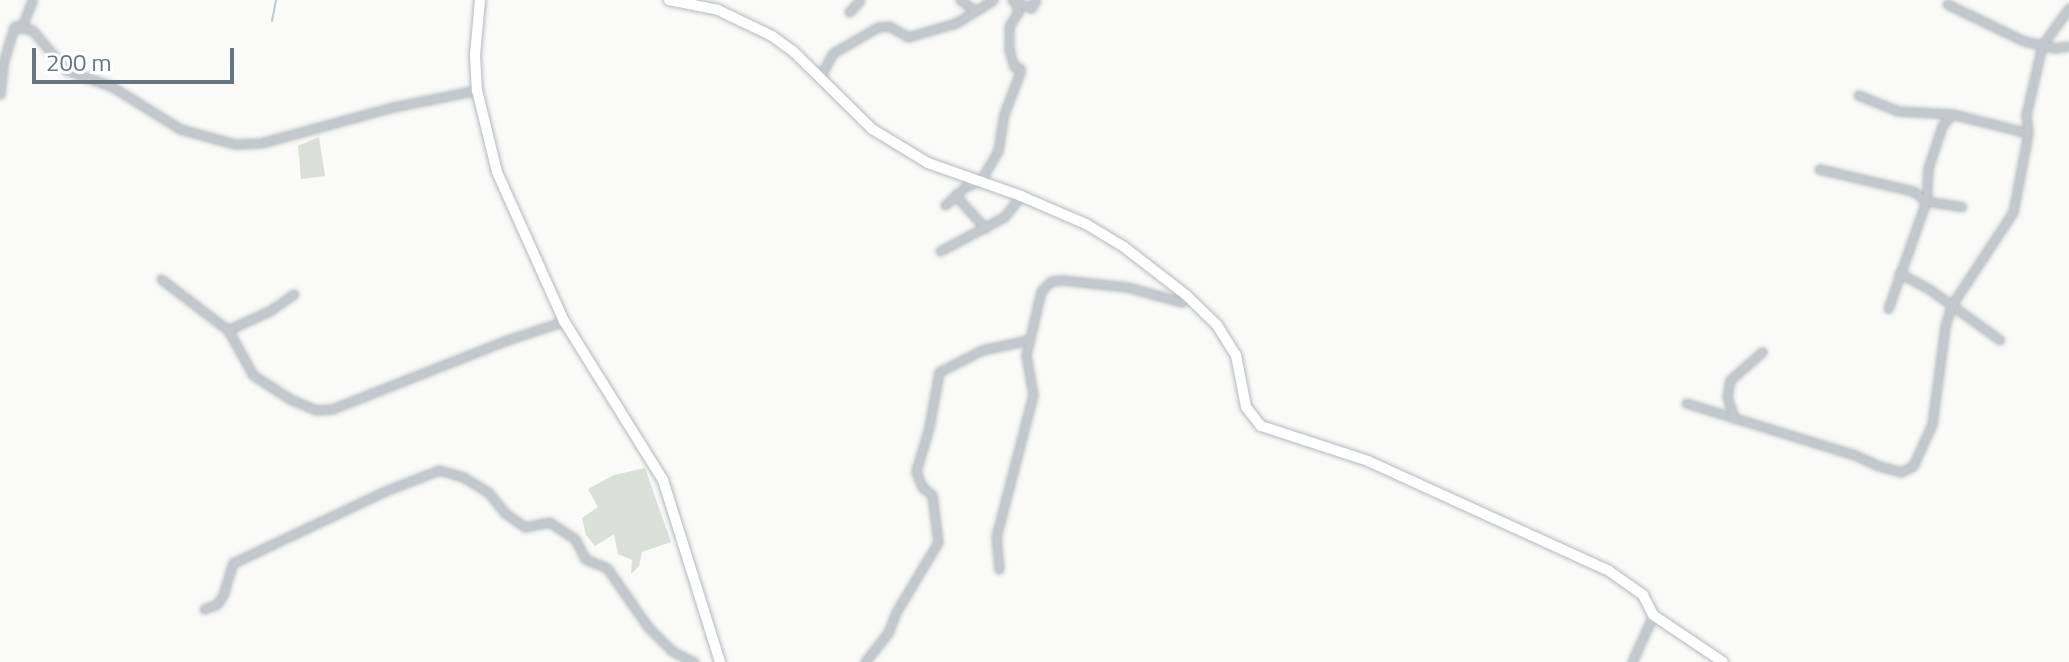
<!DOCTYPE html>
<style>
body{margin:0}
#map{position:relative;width:2069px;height:662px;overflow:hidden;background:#fafaf8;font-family:"Titillium Web",sans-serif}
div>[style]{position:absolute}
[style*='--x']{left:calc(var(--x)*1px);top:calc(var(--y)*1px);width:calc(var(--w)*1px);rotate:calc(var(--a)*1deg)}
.green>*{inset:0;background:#dadfd7}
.stream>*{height:2px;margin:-1px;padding:0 1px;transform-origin:1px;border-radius:1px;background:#bbc7cb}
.roads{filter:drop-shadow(0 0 2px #b3babf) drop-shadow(0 0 2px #b3babf)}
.minor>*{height:7px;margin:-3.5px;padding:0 3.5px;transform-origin:3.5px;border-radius:3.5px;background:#c3c8cc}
.secondary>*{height:10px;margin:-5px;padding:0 5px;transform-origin:5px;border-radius:5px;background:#fff}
span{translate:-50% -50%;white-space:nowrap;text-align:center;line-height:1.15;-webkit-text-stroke:8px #fff;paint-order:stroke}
.scale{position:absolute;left:32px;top:48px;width:202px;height:36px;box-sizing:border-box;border:4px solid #657683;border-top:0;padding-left:10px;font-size:24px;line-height:28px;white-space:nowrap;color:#657683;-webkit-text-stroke:6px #fff;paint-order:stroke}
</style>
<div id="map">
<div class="green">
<i style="clip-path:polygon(319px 137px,325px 176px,301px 179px,298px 146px)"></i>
<i style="clip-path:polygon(645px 468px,671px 542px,642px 552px,639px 566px,631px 574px,632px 560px,618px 554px,614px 534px,595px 546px,586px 535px,582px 518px,598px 507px,588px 489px,614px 475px)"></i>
</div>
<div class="stream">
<i style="--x:272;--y:21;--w:21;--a:-79"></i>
</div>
<div class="roads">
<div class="minor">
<i style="--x:960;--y:0;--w:19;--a:35"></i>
<i style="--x:1012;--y:0;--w:21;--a:23"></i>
<i style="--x:1031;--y:8;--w:9;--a:-58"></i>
<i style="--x:1947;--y:4;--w:85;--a:25.7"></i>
<i style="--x:2024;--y:41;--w:31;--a:13"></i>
<i style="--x:2054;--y:48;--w:15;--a:-8"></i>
<i style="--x:849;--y:12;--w:16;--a:-47"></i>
<i style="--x:14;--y:27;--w:18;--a:9"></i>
<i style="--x:32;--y:30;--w:52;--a:49.6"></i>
<i style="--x:66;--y:70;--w:48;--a:19.6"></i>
<i style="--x:111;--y:86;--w:81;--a:31.9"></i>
<i style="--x:180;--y:129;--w:57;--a:15.3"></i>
<i style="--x:235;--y:144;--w:26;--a:-2"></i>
<i style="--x:261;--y:143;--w:137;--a:-15.3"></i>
<i style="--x:393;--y:107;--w:86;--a:-11.4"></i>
<i style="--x:820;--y:77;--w:27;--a:-62"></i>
<i style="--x:833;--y:53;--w:52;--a:-30"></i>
<i style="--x:878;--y:27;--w:11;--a:-5"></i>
<i style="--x:889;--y:26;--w:22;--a:30"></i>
<i style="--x:908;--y:37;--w:50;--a:-16.3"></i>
<i style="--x:956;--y:23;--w:44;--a:-31.9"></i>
<i style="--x:0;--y:94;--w:31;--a:-84"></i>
<i style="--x:3;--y:63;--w:38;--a:-73"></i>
<i style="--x:14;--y:27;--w:9;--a:-18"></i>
<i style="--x:23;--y:24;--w:26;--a:-69"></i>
<i style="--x:1858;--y:95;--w:43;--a:21.8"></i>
<i style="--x:1898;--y:111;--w:54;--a:3.2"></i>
<i style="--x:1952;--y:114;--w:78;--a:14"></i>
<i style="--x:1952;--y:114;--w:16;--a:130"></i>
<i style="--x:1942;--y:126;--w:44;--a:108.4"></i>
<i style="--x:1928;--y:168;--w:33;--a:93"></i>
<i style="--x:1926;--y:201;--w:36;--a:9"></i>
<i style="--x:1819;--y:169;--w:97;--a:13.2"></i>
<i style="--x:1913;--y:191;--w:16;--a:38"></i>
<i style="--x:1926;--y:201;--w:114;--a:109.4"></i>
<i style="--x:981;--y:180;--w:34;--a:-60"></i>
<i style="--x:998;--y:151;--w:37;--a:-81"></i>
<i style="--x:1004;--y:114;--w:45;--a:-69.1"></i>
<i style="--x:1020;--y:72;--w:4;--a:-90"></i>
<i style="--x:1020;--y:68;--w:6;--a:-171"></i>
<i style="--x:1014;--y:67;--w:19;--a:-106"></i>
<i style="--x:1009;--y:49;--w:23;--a:-90"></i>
<i style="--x:1009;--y:26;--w:17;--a:-57"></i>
<i style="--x:1018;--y:12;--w:7;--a:-106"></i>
<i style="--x:955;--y:195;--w:45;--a:47.7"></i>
<i style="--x:945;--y:205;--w:28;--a:-42"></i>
<i style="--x:966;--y:186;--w:13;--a:-18"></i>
<i style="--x:940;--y:251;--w:72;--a:-28"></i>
<i style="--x:1004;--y:217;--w:27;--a:-51"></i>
<i style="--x:1899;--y:273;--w:34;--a:28"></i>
<i style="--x:1929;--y:289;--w:87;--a:35.7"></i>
<i style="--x:161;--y:279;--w:84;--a:37.3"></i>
<i style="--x:228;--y:330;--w:51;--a:60.9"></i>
<i style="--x:253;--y:375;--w:44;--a:33"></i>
<i style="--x:290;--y:399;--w:28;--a:23"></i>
<i style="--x:316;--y:410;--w:16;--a:-4"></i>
<i style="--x:332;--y:409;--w:188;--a:-21.5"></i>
<i style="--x:507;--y:340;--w:60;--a:-18.4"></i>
<i style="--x:228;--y:330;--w:47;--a:-24.9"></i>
<i style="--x:271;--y:310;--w:28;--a:-35"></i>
<i style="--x:1686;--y:403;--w:177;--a:17.1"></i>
<i style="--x:1855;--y:455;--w:26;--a:25"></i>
<i style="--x:1879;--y:466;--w:23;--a:15"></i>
<i style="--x:1901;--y:472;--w:13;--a:-27"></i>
<i style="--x:1913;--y:466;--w:46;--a:-65.7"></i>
<i style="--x:1932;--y:424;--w:99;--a:-82.4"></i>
<i style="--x:1945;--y:326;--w:21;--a:-73"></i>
<i style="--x:1951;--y:306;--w:113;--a:-56.6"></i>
<i style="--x:2013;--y:212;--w:80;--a:-79.2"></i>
<i style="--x:2028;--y:133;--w:18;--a:-96"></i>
<i style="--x:2026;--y:115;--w:72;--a:-77.1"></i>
<i style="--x:2042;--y:45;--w:46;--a:-53.9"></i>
<i style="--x:1734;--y:418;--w:22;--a:-108"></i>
<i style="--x:1727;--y:397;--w:17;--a:-80"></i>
<i style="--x:1730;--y:380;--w:43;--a:-41.2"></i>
<i style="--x:999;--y:569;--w:32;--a:-95"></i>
<i style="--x:996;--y:537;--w:147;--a:-75.4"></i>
<i style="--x:1033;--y:395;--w:41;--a:-99.9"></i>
<i style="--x:1026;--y:355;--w:66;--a:-76.8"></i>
<i style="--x:1041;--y:291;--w:14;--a:-45"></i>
<i style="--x:1051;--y:281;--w:11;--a:-5"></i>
<i style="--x:1062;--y:280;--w:65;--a:6.1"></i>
<i style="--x:1127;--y:287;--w:57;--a:15.3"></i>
<i style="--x:1182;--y:302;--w:8;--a:-60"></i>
<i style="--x:204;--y:609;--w:14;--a:-21"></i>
<i style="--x:217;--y:604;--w:11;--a:-56"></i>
<i style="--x:223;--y:595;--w:34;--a:-73"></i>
<i style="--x:233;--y:563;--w:168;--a:-25.3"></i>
<i style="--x:385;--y:491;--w:58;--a:-21.3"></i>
<i style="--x:439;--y:470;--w:25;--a:16"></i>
<i style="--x:463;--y:477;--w:29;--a:31"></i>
<i style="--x:488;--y:492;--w:27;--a:51"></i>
<i style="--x:505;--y:513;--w:24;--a:35"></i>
<i style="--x:525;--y:527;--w:25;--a:-12"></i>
<i style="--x:549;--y:522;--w:31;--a:33"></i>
<i style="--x:575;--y:539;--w:22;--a:63"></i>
<i style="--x:585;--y:559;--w:24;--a:22"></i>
<i style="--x:607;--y:568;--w:72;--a:55.2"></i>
<i style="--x:648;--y:627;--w:34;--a:45"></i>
<i style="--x:672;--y:651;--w:25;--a:27"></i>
<i style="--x:865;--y:662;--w:37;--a:-52"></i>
<i style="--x:888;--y:633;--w:22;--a:-69"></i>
<i style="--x:896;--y:612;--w:82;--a:-59"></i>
<i style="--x:938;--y:542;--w:47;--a:-97.3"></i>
<i style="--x:932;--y:495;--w:13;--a:-141"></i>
<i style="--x:922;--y:487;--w:17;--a:-111"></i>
<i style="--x:916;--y:471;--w:46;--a:-73.5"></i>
<i style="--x:929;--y:427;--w:56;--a:-79.7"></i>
<i style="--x:939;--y:372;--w:48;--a:-27.1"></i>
<i style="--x:982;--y:350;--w:47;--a:-12.3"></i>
<i style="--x:1632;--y:662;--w:51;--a:-65.9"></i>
</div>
<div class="secondary">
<i style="--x:480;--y:0;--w:55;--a:95.2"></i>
<i style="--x:475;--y:55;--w:35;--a:87"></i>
<i style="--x:477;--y:90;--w:84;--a:76.3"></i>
<i style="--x:497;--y:172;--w:163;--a:65.8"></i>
<i style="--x:564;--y:321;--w:187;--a:58.1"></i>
<i style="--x:663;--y:480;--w:191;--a:72.6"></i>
<i style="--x:669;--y:0;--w:50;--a:11.5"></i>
<i style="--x:718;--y:10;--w:60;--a:25.7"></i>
<i style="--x:772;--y:36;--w:27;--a:36"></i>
<i style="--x:794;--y:52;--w:110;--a:44.6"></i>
<i style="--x:872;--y:129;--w:66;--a:31.3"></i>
<i style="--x:928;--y:163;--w:99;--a:19.5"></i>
<i style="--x:1021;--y:196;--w:71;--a:23.3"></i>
<i style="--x:1086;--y:224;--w:44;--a:31.2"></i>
<i style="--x:1124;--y:247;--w:78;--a:37.7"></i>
<i style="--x:1186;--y:295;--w:43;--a:44.1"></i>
<i style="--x:1217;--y:325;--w:36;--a:58"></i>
<i style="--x:1236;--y:355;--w:53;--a:79.1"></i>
<i style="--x:1246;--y:407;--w:24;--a:52"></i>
<i style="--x:1261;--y:426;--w:113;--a:18.1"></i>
<i style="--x:1368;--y:461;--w:265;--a:24.5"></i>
<i style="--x:1609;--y:571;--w:42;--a:35.2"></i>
<i style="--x:1643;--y:595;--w:22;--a:63"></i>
<i style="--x:1653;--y:615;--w:84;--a:33.9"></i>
</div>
</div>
<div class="scale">200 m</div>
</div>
